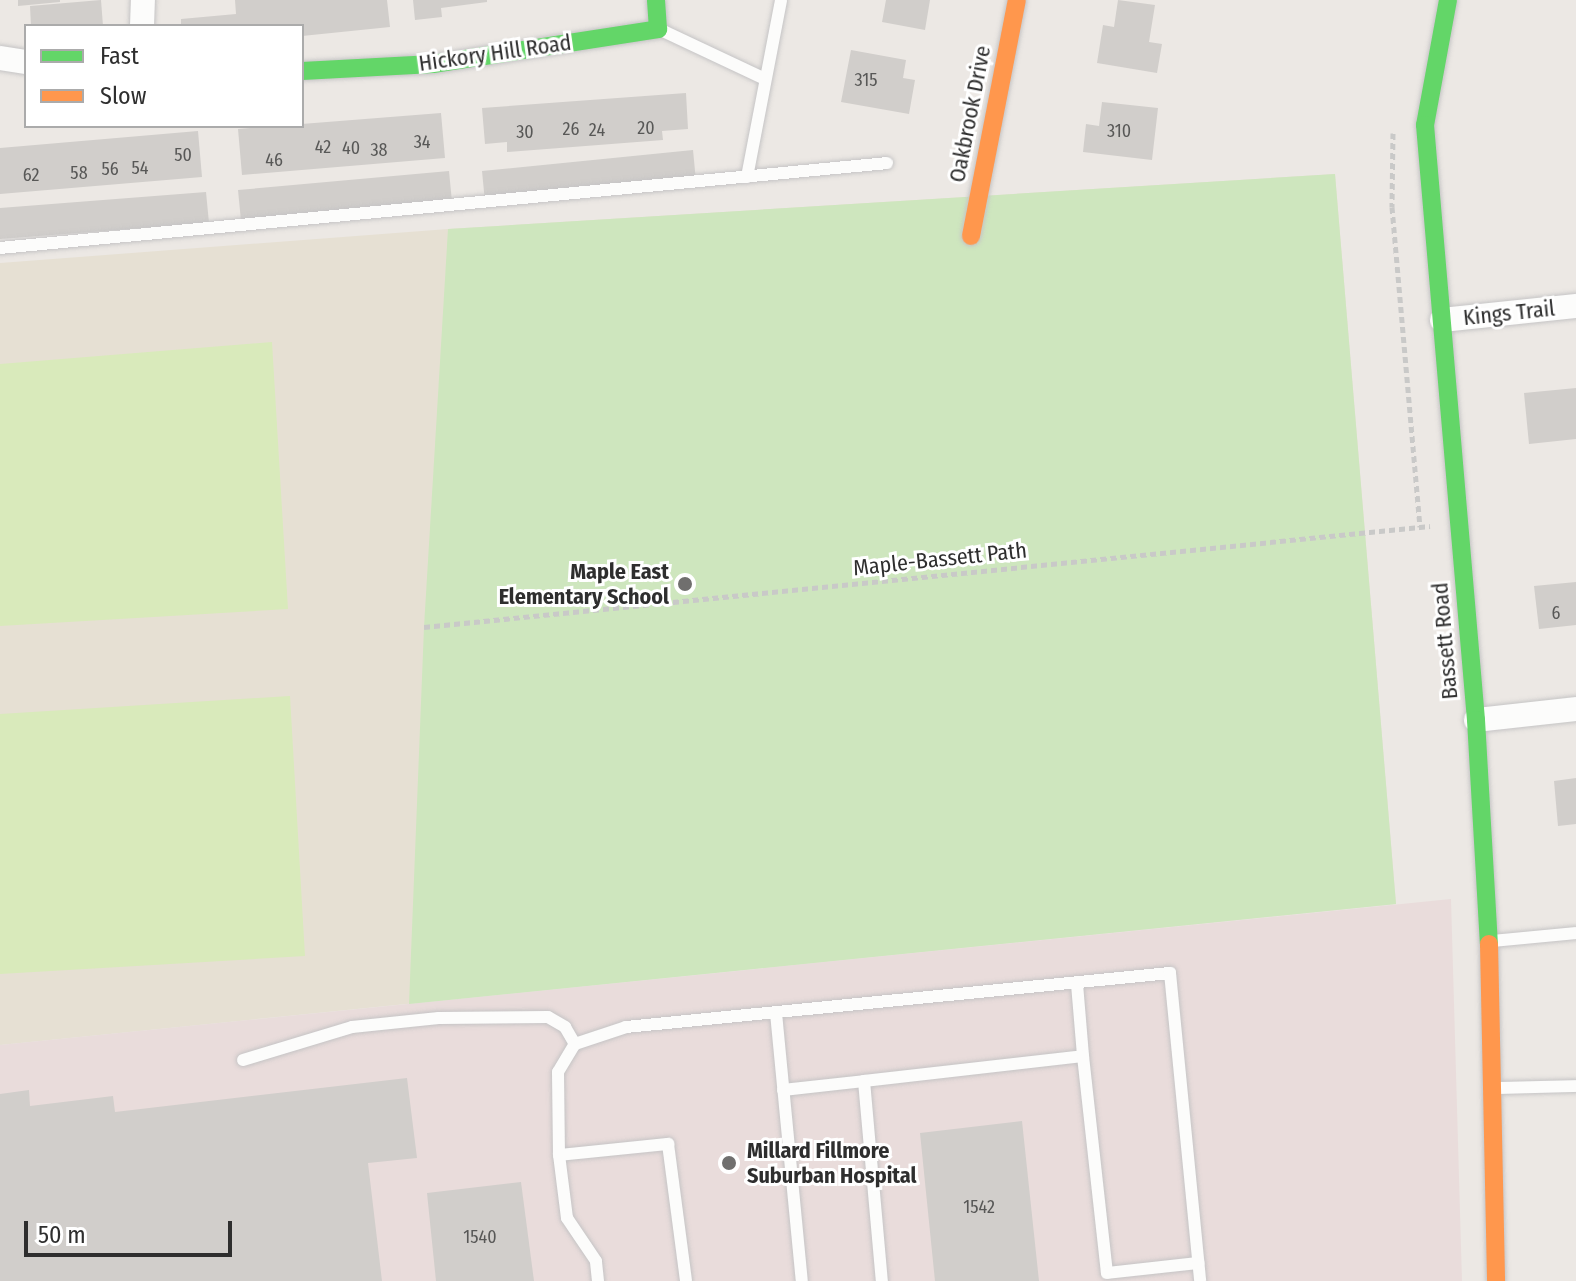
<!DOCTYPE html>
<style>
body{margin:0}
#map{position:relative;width:1576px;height:1281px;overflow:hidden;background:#ece8e4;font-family:"Fira Sans Condensed",sans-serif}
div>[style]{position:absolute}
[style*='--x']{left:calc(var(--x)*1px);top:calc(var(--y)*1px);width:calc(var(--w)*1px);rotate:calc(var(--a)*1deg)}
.education>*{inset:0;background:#e6e0d3}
.medical>*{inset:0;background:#e9dcdb}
.green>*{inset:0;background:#cee6be}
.pitch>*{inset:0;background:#d9eabb}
.building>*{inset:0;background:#d1cecb}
.path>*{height:5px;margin-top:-2.5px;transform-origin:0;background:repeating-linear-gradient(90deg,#c9c9c8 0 6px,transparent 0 10px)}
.roads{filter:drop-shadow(0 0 2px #c5c4c5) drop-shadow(0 0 2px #c5c4c5)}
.lane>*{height:12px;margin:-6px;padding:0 6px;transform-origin:6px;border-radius:6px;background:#fcfcfb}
.street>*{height:24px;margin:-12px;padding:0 12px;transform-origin:12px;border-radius:12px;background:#fcfcfb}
.fast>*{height:18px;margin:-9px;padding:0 9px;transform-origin:9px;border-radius:9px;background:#63d668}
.slow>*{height:18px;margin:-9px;padding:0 9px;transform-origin:9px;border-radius:9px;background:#ff974d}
.dots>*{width:22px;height:22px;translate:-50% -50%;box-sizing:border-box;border:4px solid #fff;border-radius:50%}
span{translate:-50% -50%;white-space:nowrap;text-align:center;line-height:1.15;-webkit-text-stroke:6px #fff;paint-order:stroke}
.number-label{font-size:18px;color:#585857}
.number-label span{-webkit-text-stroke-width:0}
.street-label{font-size:22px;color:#2e2e2e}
.poi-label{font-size:22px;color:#2e2e2e;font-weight:700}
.right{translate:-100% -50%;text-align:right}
.left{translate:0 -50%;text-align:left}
.legend{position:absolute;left:24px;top:24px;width:280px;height:104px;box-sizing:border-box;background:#fff;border:2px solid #ababab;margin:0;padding:10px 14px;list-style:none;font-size:24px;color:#2e2e2e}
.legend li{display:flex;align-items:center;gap:16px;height:40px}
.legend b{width:40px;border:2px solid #ababab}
.scale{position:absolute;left:24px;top:1221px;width:208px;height:36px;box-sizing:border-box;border:4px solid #2e2e2e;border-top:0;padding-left:10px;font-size:24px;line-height:28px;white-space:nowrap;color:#2e2e2e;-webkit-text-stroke:6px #fff;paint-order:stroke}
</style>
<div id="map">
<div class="education">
<i style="clip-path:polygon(1335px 174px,1396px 904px,0 1045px,0 263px,448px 229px)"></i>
</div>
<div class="medical">
<i style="clip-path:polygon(1451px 899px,1462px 1281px,0 1281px,0 1045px)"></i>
</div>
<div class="green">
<i style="clip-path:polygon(1335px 174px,1396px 904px,409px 1004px,424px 627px,448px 229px)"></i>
</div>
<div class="pitch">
<i style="clip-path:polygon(272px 342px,288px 609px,0 626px,0 364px)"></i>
<i style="clip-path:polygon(290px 696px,305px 956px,0 974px,0 714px)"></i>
</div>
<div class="building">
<i style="clip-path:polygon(18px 0,60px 0,60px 2px,18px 6px)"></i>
<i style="clip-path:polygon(101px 0,103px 26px,31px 26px,30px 6px)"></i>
<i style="clip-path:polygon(235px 0,387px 0,390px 27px,302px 36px,302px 26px,181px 26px,181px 19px,236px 14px)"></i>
<i style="clip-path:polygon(413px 0,487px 0,487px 2px,441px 8px,442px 17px,415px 20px)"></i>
<i style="clip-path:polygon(886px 0,930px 0,925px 30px,882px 22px)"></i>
<i style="clip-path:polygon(1118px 0,1155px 5px,1149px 42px,1162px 44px,1157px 73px,1097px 63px,1103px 25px,1114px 27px)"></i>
<i style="clip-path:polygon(851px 50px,906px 60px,903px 78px,915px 80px,909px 114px,841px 102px)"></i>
<i style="clip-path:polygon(686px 93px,688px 129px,662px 131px,663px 140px,507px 152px,507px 142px,485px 144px,482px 108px)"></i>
<i style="clip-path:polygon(1102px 102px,1158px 108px,1152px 160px,1083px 152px,1086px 124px,1099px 126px)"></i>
<i style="clip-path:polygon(441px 113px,445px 158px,242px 175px,238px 129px)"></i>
<i style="clip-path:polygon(198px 131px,202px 177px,0 194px,0 148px)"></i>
<i style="clip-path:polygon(693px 150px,696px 181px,485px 202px,482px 171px)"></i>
<i style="clip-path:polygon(449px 171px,452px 202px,241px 221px,238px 190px)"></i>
<i style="clip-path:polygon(206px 192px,209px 223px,0 239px,0 208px)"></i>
<i style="clip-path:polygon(1576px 388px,1576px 439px,1529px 444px,1524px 393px)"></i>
<i style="clip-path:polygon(1576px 582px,1576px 625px,1539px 629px,1534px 586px)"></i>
<i style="clip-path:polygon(1576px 778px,1576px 824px,1558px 826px,1554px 781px)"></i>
<i style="clip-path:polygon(407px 1078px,417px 1158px,368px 1163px,382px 1281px,0 1281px,0 1094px,29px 1090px,30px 1106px,113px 1096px,115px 1112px)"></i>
<i style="clip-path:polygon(1022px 1121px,1039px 1281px,935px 1281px,920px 1133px)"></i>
<i style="clip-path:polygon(521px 1182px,534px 1281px,436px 1281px,427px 1193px)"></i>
</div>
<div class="path">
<i style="--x:1393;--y:133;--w:74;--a:90.8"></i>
<i style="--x:1392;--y:207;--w:321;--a:85"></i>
<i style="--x:424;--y:627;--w:1011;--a:-5.73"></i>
</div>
<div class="roads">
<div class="lane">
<i style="--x:661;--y:30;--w:115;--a:25.2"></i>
<i style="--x:747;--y:177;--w:180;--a:-79.1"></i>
<i style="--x:0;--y:248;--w:891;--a:-5.47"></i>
<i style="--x:1493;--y:941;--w:83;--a:-5.5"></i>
<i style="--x:1077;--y:984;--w:72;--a:85.2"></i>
<i style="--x:776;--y:1013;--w:269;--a:84.5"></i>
<i style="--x:243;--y:1060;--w:114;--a:-16.8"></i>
<i style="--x:352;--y:1027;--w:87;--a:-5.9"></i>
<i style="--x:439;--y:1018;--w:109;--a:-0.5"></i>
<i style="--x:548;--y:1017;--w:20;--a:30"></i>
<i style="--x:565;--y:1027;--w:20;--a:60"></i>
<i style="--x:864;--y:1081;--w:220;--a:-6.5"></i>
<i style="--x:1083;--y:1056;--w:218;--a:83.7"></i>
<i style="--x:1107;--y:1273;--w:92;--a:-6.3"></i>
<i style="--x:1495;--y:1088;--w:81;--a:-1.4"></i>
<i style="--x:783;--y:1090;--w:81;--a:-6.3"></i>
<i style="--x:864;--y:1081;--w:201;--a:84.9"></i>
<i style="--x:559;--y:1155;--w:110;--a:-5.8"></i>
<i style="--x:668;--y:1144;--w:138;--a:82.5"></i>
<i style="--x:598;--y:1281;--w:20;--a:-96"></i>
<i style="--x:596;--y:1261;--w:52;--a:-124"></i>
<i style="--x:567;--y:1218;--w:64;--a:-97.2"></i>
<i style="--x:559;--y:1155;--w:83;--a:-90.7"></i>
<i style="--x:558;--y:1072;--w:33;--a:-59"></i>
<i style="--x:575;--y:1044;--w:54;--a:-18.4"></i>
<i style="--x:626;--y:1027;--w:547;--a:-5.67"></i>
<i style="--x:1170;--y:973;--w:309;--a:84.4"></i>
</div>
<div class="street">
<i style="--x:142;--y:26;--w:26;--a:-88"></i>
<i style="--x:0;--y:58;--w:26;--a:9"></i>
<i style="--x:1442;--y:320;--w:135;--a:-6"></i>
<i style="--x:1476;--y:720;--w:101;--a:-6.3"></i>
</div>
<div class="fast">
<i style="--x:1448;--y:0;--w:127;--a:100.4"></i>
<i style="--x:1425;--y:125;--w:597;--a:85.1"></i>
<i style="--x:1476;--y:720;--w:224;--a:86.7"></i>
<i style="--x:302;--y:71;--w:131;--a:-3.1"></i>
<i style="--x:433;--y:64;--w:228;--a:-8.8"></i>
<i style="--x:658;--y:29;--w:29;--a:-94"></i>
</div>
<div class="slow">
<i style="--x:971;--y:236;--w:240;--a:-79"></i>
<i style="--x:1489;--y:944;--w:337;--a:88.8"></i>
</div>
</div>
<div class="dots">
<i style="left:685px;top:584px;background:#706f6e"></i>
<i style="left:729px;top:1163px;background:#706f6e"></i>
</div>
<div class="number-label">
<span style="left:866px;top:80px">315</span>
<span style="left:646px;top:128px">20</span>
<span style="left:571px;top:129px">26</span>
<span style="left:597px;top:130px">24</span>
<span style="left:1119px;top:131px">310</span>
<span style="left:525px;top:132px">30</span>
<span style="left:422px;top:142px">34</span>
<span style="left:323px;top:147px">42</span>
<span style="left:351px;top:148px">40</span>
<span style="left:379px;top:150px">38</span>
<span style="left:183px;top:155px">50</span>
<span style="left:274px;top:160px">46</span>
<span style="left:140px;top:168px">54</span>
<span style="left:110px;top:169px">56</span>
<span style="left:79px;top:173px">58</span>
<span style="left:31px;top:175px">62</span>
<span style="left:1556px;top:613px">6</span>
<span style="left:979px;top:1207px">1542</span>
<span style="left:480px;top:1237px">1540</span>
</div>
<div class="street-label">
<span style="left:495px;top:53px;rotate:-8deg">Hickory Hill Road</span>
<span style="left:970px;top:114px;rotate:-79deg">Oakbrook Drive</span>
<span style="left:1509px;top:313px;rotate:-6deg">Kings Trail</span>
<span style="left:940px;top:559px;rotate:-6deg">Maple-Bassett Path</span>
<span style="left:1445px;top:641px;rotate:-95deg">Bassett Road</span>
</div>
<div class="poi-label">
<span class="right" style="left:669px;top:584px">Maple East<br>Elementary School</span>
<span class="left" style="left:747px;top:1163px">Millard Fillmore<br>Suburban Hospital</span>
</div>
<ul class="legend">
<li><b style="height:10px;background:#63d668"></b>Fast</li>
<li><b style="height:10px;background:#ff974d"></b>Slow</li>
</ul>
<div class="scale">50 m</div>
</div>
